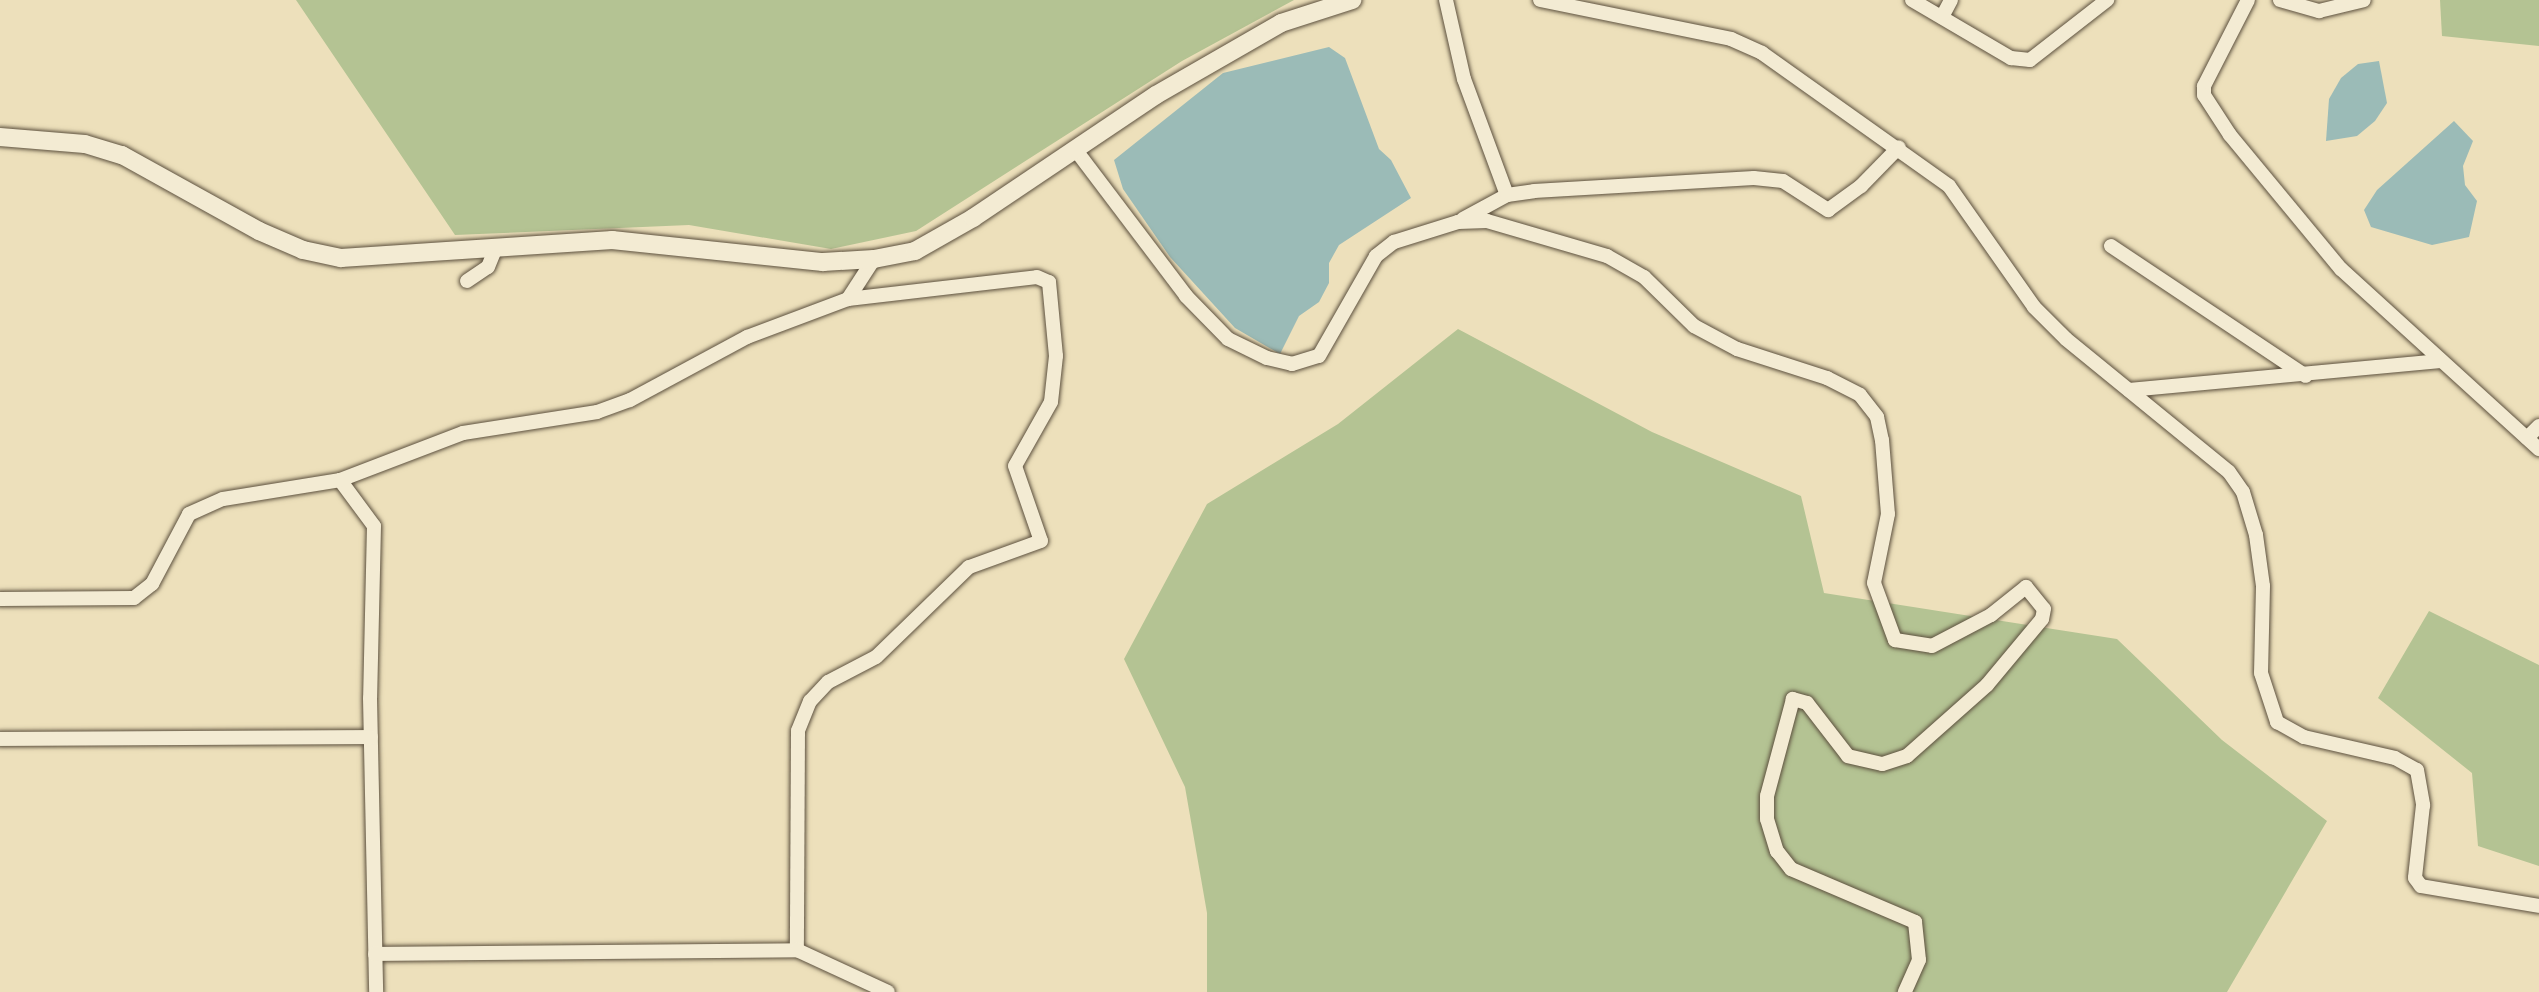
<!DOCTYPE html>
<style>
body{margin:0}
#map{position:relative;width:2539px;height:992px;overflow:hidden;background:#ede0bb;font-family:"IM FELL DW Pica",serif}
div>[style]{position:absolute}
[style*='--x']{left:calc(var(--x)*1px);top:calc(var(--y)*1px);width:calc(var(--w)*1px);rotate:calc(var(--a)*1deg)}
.green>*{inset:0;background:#b4c393}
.water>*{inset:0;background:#9bbbb7}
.roads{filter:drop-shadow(0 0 2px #5c503e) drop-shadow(0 0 2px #5c503e)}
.minor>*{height:14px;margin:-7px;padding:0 7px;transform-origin:7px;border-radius:7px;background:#f3ebd3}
.tertiary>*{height:18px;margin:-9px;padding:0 9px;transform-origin:9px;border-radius:9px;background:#f3ebd3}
span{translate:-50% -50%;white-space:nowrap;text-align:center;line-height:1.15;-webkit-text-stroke:6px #f3ebd3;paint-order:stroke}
</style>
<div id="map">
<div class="green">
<i style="clip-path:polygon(296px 0,1294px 0,1182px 61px,916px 231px,831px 249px,689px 225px,455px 235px)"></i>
<i style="clip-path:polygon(2440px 0,2539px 0,2539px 46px,2442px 36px)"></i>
<i style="clip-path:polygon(1458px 329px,1652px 432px,1801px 496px,1824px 593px,2117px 639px,2222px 740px,2327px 821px,2227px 992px,1207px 992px,1207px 913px,1185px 787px,1124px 659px,1207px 504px,1338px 424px)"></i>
<i style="clip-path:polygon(2429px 611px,2539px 665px,2539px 866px,2478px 846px,2472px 773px,2378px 698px)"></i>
</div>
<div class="water">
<i style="clip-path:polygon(1329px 47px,1345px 58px,1379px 149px,1391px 160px,1411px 198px,1339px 245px,1329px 263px,1329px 283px,1319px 302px,1299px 316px,1280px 354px,1235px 328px,1170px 257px,1123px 189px,1114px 160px,1223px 73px)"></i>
<i style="clip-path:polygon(2379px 61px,2387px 103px,2375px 121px,2357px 136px,2326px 141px,2329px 99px,2341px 78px,2358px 64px)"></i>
<i style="clip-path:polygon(2454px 121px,2473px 141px,2463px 166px,2465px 185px,2477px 201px,2469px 237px,2432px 245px,2371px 227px,2364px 210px,2377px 190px)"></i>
</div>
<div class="roads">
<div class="minor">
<i style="--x:1446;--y:0;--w:81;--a:77.2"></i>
<i style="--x:1464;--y:79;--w:124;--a:69.7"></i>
<i style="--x:1540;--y:0;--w:195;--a:11.5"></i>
<i style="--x:1731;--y:39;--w:34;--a:24"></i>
<i style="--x:1762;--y:53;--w:229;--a:35.4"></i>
<i style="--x:1949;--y:186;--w:148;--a:54.9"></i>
<i style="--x:2034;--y:307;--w:45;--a:45"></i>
<i style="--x:2066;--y:339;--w:210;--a:39.2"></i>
<i style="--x:2229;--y:472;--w:24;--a:55"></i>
<i style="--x:2243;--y:492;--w:45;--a:73.2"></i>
<i style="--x:2256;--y:535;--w:51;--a:82.2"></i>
<i style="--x:2263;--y:586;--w:87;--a:91.3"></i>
<i style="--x:2261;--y:673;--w:52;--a:71.9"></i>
<i style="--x:2277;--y:722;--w:31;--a:29"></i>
<i style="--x:2304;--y:737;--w:93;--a:13"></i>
<i style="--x:2395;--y:758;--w:25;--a:29"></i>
<i style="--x:2417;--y:770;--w:36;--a:80"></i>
<i style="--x:2423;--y:805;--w:73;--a:96.3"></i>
<i style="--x:2415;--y:878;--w:10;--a:53"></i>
<i style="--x:2421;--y:886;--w:120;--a:9.6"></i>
<i style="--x:1912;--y:0;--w:115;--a:30.4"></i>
<i style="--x:2011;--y:58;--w:19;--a:6"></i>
<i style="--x:2030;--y:60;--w:98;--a:-37.9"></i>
<i style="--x:2248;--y:0;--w:97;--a:117.1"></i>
<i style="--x:2204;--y:86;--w:9;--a:90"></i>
<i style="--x:2204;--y:95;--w:48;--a:57"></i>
<i style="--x:2230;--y:135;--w:174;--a:50.4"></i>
<i style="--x:2341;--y:269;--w:268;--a:42.3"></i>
<i style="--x:2280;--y:0;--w:41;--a:15.8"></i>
<i style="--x:2319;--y:11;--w:46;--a:-13.7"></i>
<i style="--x:1942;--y:17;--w:19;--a:-62"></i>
<i style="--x:1075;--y:149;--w:184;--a:52.9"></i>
<i style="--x:1186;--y:296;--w:60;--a:45.7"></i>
<i style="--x:1228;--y:339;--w:43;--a:26"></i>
<i style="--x:1267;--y:358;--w:26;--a:13"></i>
<i style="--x:1292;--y:364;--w:28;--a:-17"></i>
<i style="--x:1319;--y:356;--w:115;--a:-60.3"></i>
<i style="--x:1376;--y:256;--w:23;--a:-38"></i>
<i style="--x:1394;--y:242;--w:67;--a:-17.4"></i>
<i style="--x:1458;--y:222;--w:29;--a:-2"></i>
<i style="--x:1487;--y:221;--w:125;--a:16.3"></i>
<i style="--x:1607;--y:256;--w:43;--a:29.6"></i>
<i style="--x:1644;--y:277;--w:70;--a:44.4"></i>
<i style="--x:1694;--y:326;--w:49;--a:28.1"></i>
<i style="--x:1737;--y:349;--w:95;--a:17.9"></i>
<i style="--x:1827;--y:378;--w:37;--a:27"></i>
<i style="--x:1860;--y:395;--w:28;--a:52"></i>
<i style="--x:1877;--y:417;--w:24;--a:78"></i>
<i style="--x:1882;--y:440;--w:74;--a:85.4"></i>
<i style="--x:1888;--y:514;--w:70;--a:101.5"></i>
<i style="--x:1874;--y:583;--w:61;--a:69.8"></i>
<i style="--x:1895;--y:640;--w:37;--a:9"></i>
<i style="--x:1932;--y:646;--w:67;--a:-27.7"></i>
<i style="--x:1991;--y:615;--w:45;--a:-38.7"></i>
<i style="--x:2026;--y:587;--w:28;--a:51"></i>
<i style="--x:2044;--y:609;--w:10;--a:101"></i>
<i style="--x:2042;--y:619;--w:86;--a:129.8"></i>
<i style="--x:1987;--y:685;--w:107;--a:138.4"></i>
<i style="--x:1907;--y:756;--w:26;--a:162"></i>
<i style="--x:1882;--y:764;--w:35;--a:-167"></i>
<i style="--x:1848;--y:756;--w:67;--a:-127.7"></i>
<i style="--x:1807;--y:703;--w:15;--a:-164"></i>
<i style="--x:1793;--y:699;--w:100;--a:105"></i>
<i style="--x:1767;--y:796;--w:23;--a:90"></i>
<i style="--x:1767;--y:819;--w:34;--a:73"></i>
<i style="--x:1777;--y:851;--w:23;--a:52"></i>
<i style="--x:1791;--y:869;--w:135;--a:23.1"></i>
<i style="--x:1915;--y:922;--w:38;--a:84"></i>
<i style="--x:1919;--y:960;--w:35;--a:114"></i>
<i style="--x:1463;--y:219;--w:50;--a:-28.6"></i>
<i style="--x:1507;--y:195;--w:27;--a:-8"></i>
<i style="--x:1534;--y:191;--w:220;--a:-3.4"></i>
<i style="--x:1754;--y:178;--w:29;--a:6"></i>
<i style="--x:1783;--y:181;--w:54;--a:32.8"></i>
<i style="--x:1828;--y:210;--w:41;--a:-36"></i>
<i style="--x:1861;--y:186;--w:54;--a:-45.7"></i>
<i style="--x:2111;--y:246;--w:234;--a:33.7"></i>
<i style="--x:467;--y:281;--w:25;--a:-34"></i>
<i style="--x:488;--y:267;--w:18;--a:-68"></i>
<i style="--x:848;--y:299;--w:48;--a:-57"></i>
<i style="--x:2129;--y:390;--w:313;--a:-5.3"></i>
<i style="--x:2527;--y:438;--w:17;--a:-45"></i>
<i style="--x:340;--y:480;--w:57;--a:53.5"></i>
<i style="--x:374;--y:526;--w:172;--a:91.3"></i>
<i style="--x:370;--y:698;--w:294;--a:88.8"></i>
<i style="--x:0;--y:599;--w:134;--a:-0.4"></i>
<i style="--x:134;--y:598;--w:23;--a:-38"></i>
<i style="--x:152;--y:584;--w:79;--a:-62.1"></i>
<i style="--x:189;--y:514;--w:37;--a:-24"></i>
<i style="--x:223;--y:499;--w:119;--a:-9.2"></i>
<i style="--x:340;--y:480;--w:132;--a:-20.9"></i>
<i style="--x:463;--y:433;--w:136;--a:-8.9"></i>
<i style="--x:597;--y:412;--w:35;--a:-20"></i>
<i style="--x:630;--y:400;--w:133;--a:-28.3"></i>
<i style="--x:747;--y:337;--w:108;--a:-20.6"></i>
<i style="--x:848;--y:299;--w:190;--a:-6.6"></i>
<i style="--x:1037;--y:277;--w:13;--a:23"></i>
<i style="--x:1049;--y:282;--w:74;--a:84.6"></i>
<i style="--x:1056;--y:356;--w:46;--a:96.2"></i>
<i style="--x:1051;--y:402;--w:73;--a:119.4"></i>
<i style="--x:1015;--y:466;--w:79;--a:70.9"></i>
<i style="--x:1041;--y:541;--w:77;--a:160.1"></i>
<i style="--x:969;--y:567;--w:129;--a:135.9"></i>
<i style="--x:876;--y:657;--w:54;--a:152.5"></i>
<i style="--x:828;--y:682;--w:26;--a:133"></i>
<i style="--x:810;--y:701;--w:32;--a:112"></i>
<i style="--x:798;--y:731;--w:219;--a:90.3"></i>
<i style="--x:0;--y:739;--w:371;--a:-0.3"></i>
<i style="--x:375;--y:954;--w:422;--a:-0.5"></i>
<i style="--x:797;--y:950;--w:100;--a:24.8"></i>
</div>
<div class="tertiary">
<i style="--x:0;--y:137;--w:85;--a:4.7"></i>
<i style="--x:85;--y:144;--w:39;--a:17"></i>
<i style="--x:122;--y:155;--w:157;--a:29"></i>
<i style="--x:259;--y:231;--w:48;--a:23.4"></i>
<i style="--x:303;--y:250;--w:39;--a:12"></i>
<i style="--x:341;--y:258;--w:272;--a:-3.8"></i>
<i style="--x:612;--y:240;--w:212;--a:6"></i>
<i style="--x:823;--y:262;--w:51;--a:-3.4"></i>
<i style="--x:874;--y:259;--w:42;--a:-11"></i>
<i style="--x:915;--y:251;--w:67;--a:-29.6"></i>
<i style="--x:973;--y:218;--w:220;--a:-33.9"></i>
<i style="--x:1156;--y:95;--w:144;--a:-29.9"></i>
<i style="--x:1281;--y:23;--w:75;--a:-17.9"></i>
</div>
</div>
</div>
